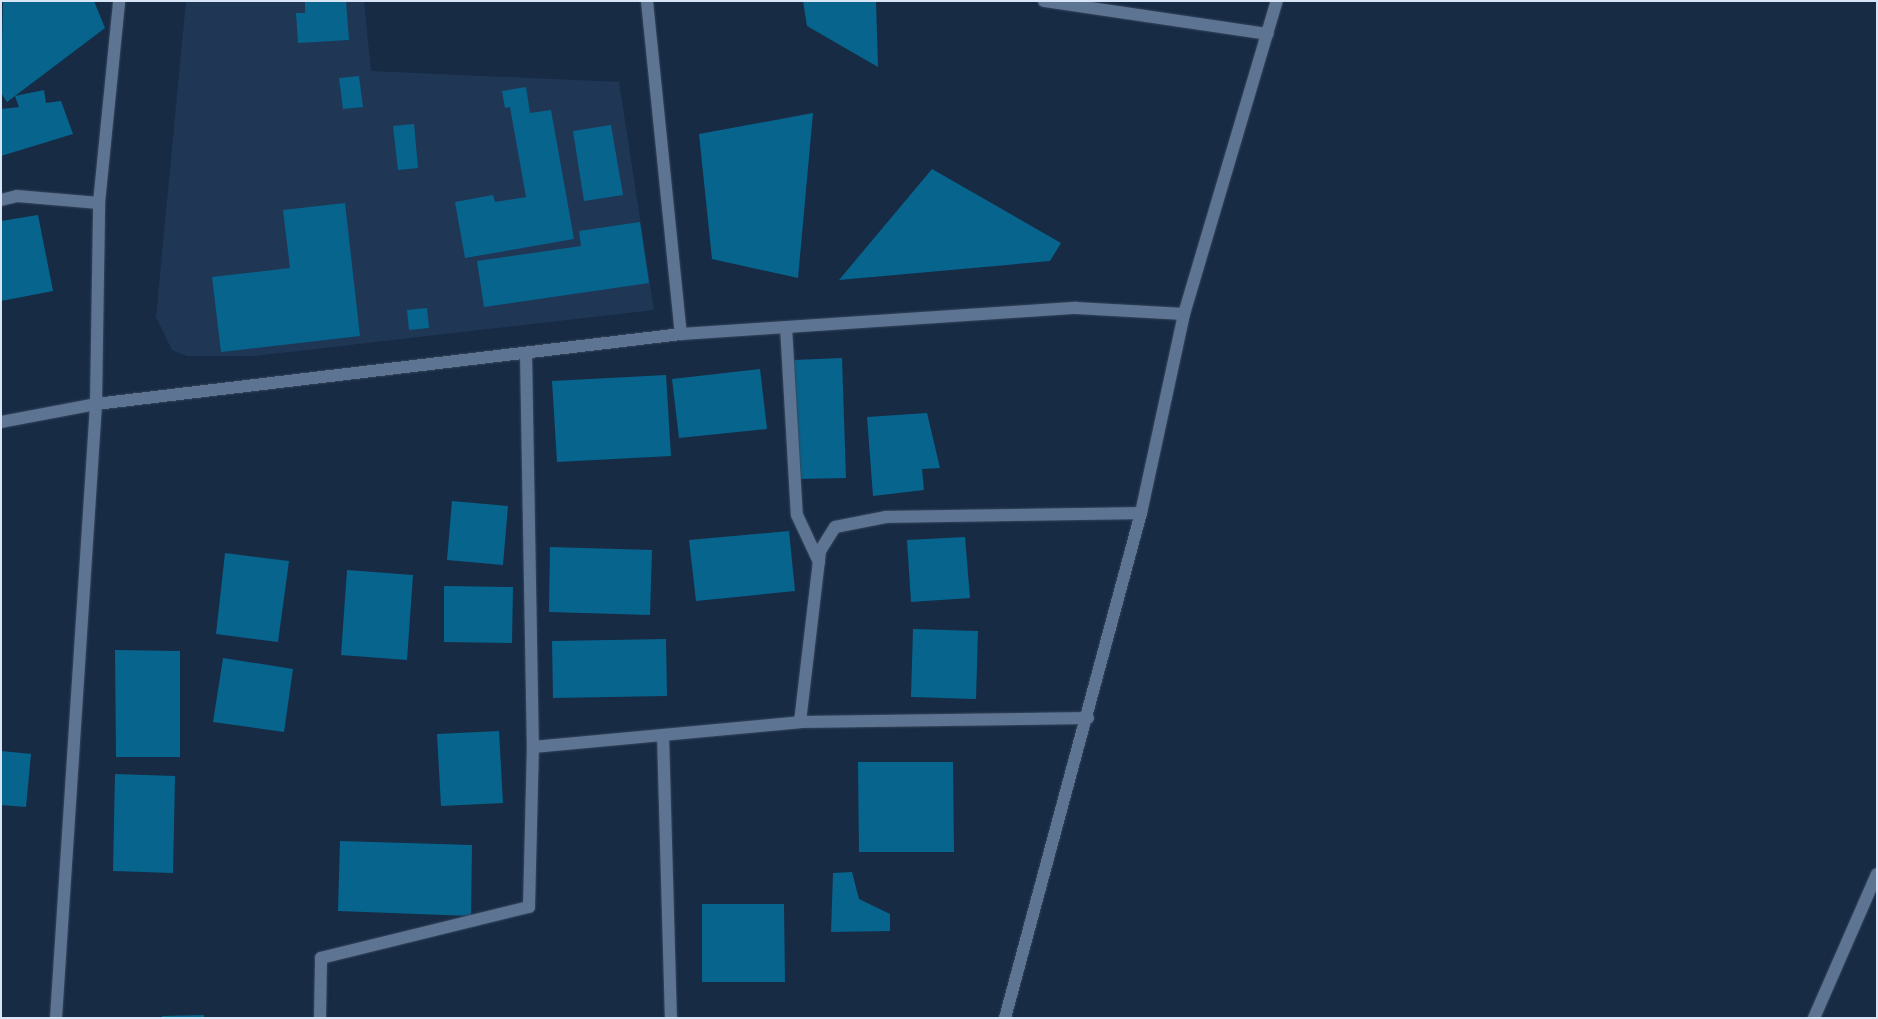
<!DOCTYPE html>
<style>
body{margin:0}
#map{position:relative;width:1878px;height:1019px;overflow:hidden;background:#172b45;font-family:Manrope,sans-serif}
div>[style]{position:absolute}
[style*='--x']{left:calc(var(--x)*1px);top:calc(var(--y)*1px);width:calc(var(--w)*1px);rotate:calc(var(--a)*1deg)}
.built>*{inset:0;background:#1f3755}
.building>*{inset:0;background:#07648d}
.roads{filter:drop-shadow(0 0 1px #35455b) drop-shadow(0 0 1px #35455b)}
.minor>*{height:12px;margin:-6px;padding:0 6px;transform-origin:6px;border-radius:6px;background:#5e7493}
span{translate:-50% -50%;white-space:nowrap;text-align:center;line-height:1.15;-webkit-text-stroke:5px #0a131f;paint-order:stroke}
.frame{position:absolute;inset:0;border:2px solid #d8e5f6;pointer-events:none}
</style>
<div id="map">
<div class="built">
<i style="clip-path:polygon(186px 1px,364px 1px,371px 71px,619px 82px,654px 310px,254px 356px,187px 356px,172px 350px,156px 317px)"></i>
</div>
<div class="building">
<i style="clip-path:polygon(3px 1px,94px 1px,105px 28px,7px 102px,1px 93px)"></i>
<i style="clip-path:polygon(305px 1px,346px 1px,349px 40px,298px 43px,296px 13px,305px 13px)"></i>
<i style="clip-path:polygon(803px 1px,876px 1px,878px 67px,807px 26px)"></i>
<i style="clip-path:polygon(359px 76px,363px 107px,343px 109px,339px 78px)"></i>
<i style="clip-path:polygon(526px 87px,530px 113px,551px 110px,574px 239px,465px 258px,455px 202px,493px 195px,495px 202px,526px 197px,510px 107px,505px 108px,502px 91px)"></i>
<i style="clip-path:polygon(44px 90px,46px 103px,61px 101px,73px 134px,1px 156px,1px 109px,19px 107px,15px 96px)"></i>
<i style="clip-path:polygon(813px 113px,798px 278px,712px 259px,699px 134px)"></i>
<i style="clip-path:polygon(414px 124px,418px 168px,398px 170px,393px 126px)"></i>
<i style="clip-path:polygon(611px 125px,623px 195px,584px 201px,573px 131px)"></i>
<i style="clip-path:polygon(932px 169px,1061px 243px,1050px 261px,839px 280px)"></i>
<i style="clip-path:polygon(345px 203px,360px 336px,221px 352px,212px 277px,290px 268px,283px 210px)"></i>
<i style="clip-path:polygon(38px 215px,53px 291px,1px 301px,1px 221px)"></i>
<i style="clip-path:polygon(640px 222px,649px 283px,484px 307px,477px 261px,581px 246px,579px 231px)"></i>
<i style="clip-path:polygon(427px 308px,429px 328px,409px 330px,407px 310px)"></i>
<i style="clip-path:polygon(842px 358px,846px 478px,797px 479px,793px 360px)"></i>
<i style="clip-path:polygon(760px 369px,767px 429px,679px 438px,672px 379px)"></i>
<i style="clip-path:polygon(666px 375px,671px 456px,557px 462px,552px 381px)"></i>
<i style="clip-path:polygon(927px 413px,940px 468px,922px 469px,924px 490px,873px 496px,867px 417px)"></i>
<i style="clip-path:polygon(452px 501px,508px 506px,503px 565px,447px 560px)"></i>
<i style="clip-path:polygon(789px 531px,795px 591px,696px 601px,689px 540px)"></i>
<i style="clip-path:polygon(965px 537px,970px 598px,911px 602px,907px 540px)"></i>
<i style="clip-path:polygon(550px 547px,652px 550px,650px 615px,549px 612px)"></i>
<i style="clip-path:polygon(225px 553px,289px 561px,278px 642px,216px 634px)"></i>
<i style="clip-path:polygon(347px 570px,413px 575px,407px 660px,341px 655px)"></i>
<i style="clip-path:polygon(444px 586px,513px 587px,512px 643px,444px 642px)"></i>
<i style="clip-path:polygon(913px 629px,978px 631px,976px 699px,911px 697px)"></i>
<i style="clip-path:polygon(666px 639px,667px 696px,553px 698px,552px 641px)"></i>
<i style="clip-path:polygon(115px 650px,180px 651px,180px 757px,116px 757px)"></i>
<i style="clip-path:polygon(223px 658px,293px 669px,284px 732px,213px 722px)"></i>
<i style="clip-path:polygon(499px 731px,503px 803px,441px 806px,437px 734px)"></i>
<i style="clip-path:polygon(1px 751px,31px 754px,26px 807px,1px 805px)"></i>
<i style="clip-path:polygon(858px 762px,953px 762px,954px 852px,859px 852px)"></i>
<i style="clip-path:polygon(115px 774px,175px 776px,173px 873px,113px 871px)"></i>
<i style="clip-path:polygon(340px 841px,472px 845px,471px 916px,338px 911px)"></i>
<i style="clip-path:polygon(852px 872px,859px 899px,890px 914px,890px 931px,831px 932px,833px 873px)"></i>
<i style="clip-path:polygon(702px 904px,784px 904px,785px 982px,702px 982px)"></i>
<i style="clip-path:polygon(204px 1015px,204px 1018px,162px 1018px,162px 1016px)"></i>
</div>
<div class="roads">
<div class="minor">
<i style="--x:647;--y:1;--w:335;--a:84.2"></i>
<i style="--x:1044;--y:1;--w:226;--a:8.4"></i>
<i style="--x:1;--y:200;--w:16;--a:-14"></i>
<i style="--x:17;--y:196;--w:82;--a:4.9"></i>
<i style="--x:786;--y:327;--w:188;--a:86.7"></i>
<i style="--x:797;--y:515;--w:52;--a:64.9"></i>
<i style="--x:526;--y:353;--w:394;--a:89"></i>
<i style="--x:533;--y:747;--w:268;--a:-5.3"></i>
<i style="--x:800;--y:722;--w:288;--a:-0.8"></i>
<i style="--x:1;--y:422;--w:97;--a:-10.7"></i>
<i style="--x:96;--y:404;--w:589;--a:-6.82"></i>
<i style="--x:681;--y:334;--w:396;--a:-3.8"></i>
<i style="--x:1076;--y:308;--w:108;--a:3.2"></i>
<i style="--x:800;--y:722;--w:172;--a:-83.3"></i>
<i style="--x:820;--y:551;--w:28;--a:-58"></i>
<i style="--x:835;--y:527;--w:52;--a:-11.1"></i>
<i style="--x:886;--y:517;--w:255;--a:-0.9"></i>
<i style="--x:663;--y:735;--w:283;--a:88.4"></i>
<i style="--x:56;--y:1018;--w:615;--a:-86.27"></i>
<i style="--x:96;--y:404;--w:201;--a:-89.1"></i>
<i style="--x:99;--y:203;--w:203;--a:-84.3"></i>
<i style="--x:320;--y:1018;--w:60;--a:-89"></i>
<i style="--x:321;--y:958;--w:214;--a:-13.8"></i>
<i style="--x:529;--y:907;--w:160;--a:-88.6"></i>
<i style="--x:1005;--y:1018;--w:523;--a:-74.93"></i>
<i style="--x:1141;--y:513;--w:204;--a:-77.8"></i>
<i style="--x:1184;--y:314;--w:327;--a:-73.5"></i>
<i style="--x:1814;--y:1018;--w:157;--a:-66.4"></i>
</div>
</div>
<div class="frame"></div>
</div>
